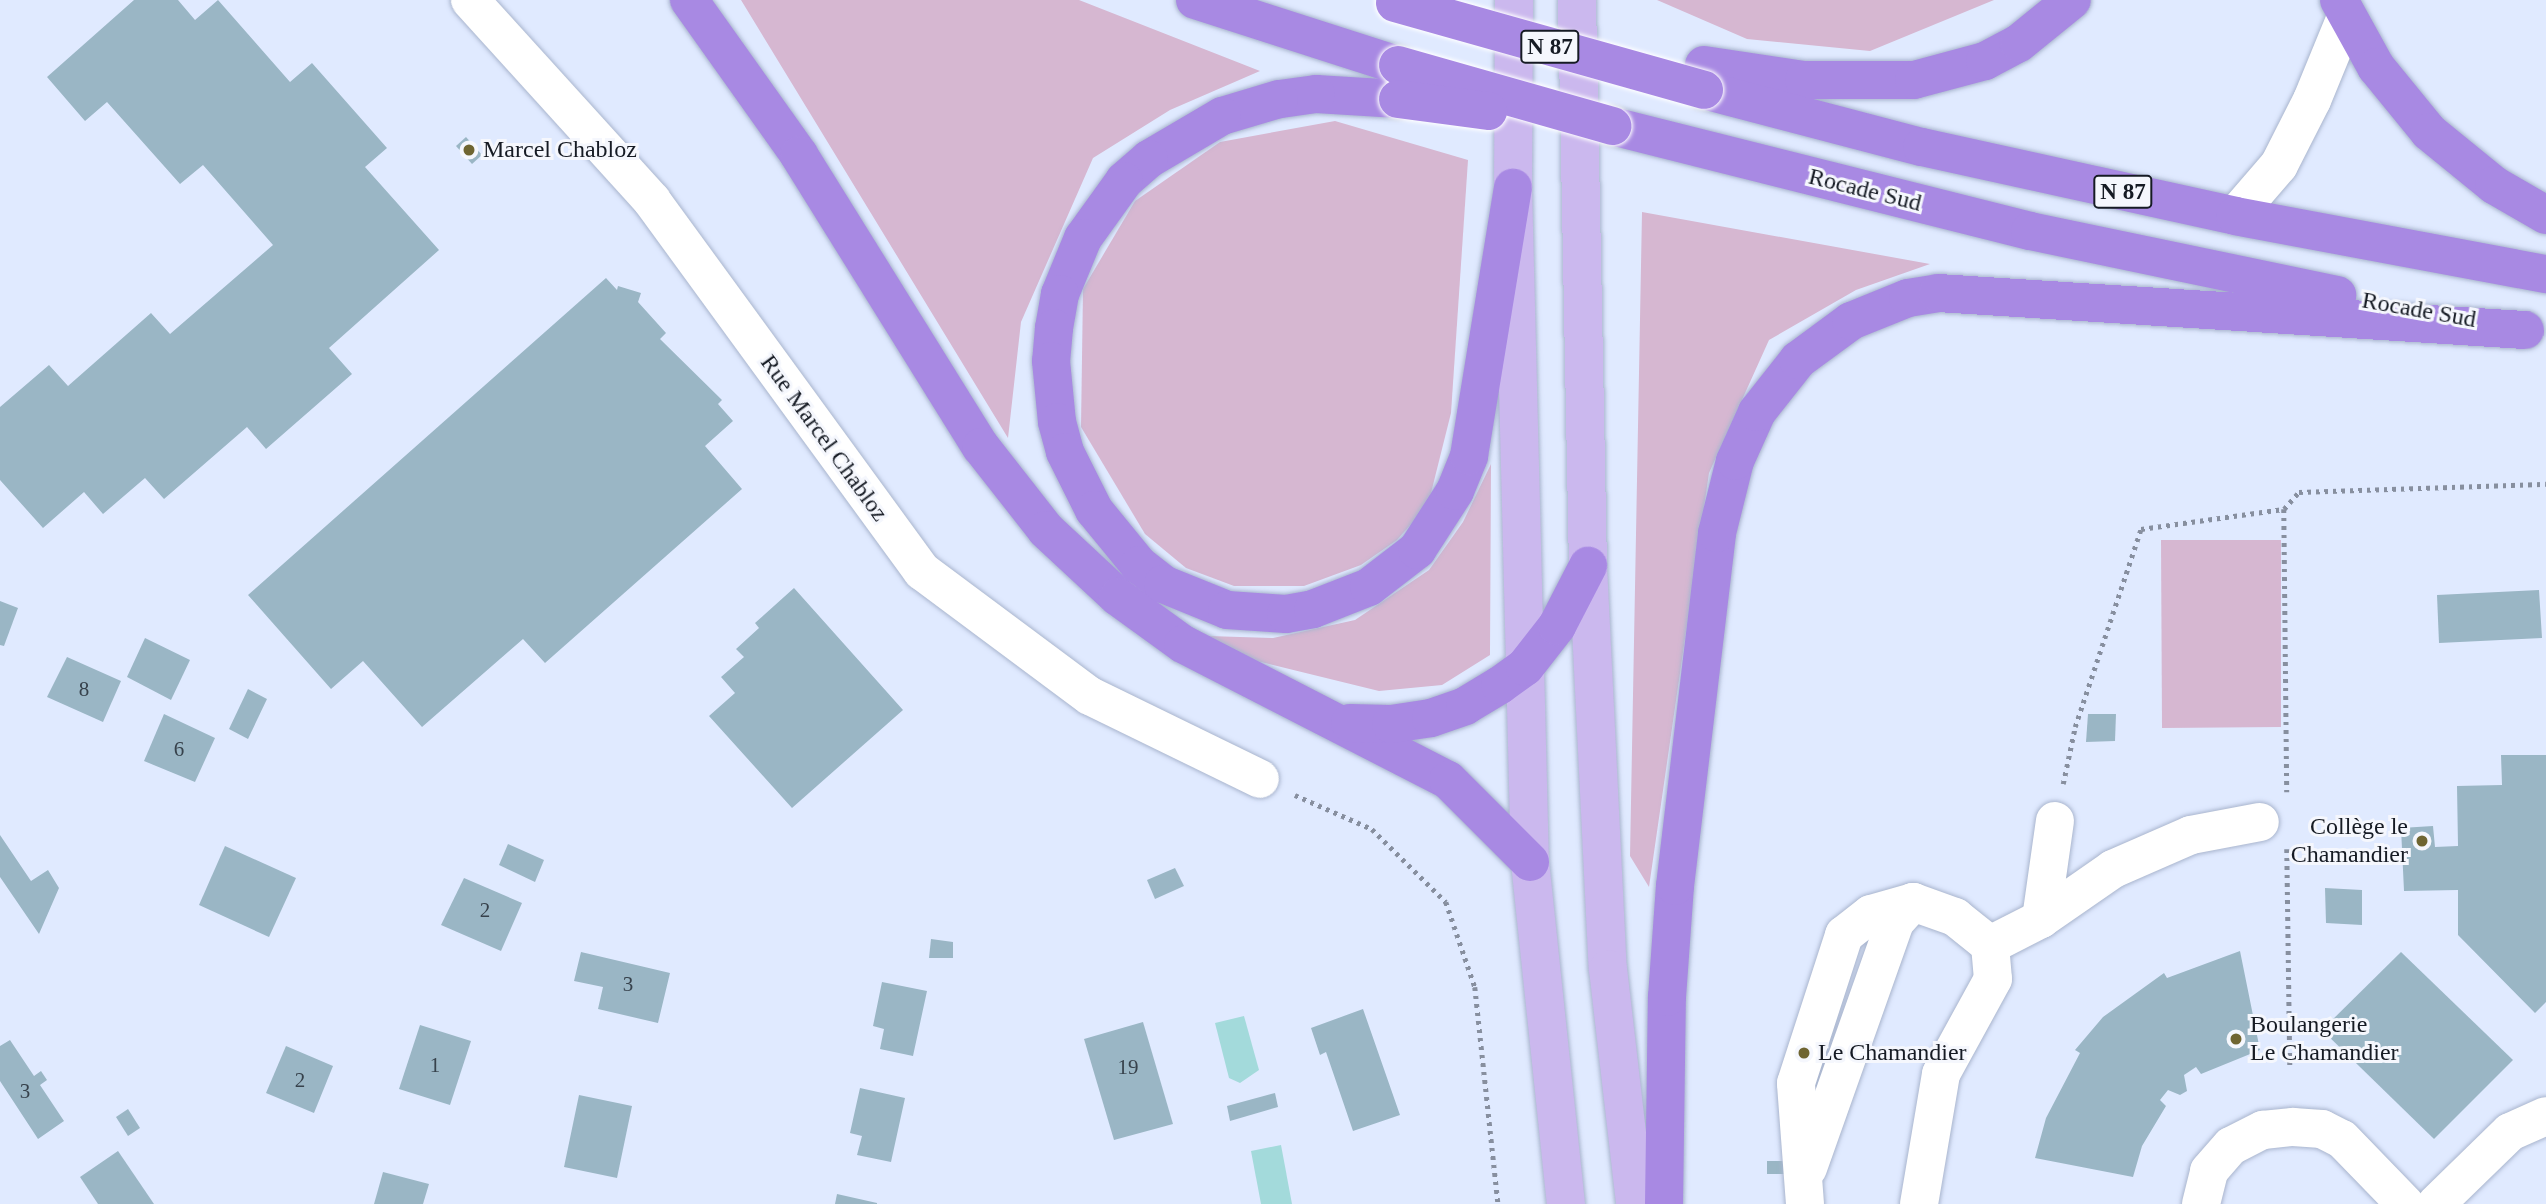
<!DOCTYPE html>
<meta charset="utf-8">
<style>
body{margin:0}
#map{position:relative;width:2546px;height:1204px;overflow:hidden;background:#e0eaff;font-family:"Times New Roman",serif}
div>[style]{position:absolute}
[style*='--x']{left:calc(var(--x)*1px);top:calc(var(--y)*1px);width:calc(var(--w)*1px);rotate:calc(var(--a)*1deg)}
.green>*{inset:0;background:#d6b7d1}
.water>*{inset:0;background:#a3dadb}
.building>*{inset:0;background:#9ab6c5}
.path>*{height:4.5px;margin-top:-2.25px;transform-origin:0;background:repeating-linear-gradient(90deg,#878f9f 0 3.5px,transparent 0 8.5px)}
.roads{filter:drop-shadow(0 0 2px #a9b5ce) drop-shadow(0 0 2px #a9b5ce)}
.minor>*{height:38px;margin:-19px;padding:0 19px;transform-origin:19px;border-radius:19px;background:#fff}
.major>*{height:38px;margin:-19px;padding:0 19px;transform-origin:19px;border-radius:19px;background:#cbb8ee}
.highway>*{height:38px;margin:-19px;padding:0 19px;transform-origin:19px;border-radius:19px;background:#a889e3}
.bridges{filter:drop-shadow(0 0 2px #fff) drop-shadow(0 0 2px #fff)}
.highway-bridge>*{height:38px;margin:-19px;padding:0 19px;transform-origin:19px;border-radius:19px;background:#a889e3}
.dots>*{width:19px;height:19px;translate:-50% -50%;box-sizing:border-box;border:4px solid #f5f7fd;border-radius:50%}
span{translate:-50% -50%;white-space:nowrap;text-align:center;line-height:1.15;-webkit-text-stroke:6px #f5f7fd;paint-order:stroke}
.number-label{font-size:21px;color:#37424c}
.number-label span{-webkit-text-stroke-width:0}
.shield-label span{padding:2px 5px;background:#f5f7fd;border:2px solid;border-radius:5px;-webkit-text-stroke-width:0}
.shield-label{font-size:23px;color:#161b24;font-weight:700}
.poi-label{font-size:24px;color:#161b24}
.left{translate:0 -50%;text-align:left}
.right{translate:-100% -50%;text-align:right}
.street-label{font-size:24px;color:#161b24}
</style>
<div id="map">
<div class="green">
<i style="clip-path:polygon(741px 0,1079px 0,1260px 71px,1170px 110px,1093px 158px,1021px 322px,1008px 438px)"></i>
<i style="clip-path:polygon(1657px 0,1994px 0,1870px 51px,1747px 39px)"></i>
<i style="clip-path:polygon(1335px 121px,1468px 160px,1451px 413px,1428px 505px,1397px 540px,1361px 565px,1304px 586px,1234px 586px,1186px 568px,1145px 534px,1081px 427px,1083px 289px,1135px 201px,1220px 142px)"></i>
<i style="clip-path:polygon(1642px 212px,1930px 264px,1856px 290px,1769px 340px,1709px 473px,1649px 887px,1630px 856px)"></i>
<i style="clip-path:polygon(1491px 464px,1490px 655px,1442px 685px,1379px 691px,1241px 657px,1208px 636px,1273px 638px,1355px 620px,1429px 570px,1463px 522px)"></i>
<i style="clip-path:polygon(2161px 540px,2281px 540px,2281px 727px,2162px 728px)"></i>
</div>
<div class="water">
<i style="clip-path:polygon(1244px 1016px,1259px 1070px,1240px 1083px,1229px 1078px,1215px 1023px)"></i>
<i style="clip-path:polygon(1281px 1145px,1292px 1204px,1261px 1204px,1251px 1151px)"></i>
</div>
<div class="building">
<i style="clip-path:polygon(134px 0,178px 0,195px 20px,218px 0,290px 82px,312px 63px,387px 148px,365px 167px,439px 250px,329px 348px,352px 374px,266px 449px,247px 427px,164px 499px,145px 478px,103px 514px,84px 492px,43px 528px,0 480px,0 407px,49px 365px,68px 386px,151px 313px,170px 334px,273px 245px,203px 165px,180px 184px,107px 102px,85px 121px,47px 77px)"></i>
<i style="clip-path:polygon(466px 137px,482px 155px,472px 164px,456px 146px)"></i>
<i style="clip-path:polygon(606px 278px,617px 290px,618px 286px,641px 293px,638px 302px,666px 333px,660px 339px,722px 400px,718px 404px,733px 421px,705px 446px,742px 489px,545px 663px,523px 639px,422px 727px,363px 661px,331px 689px,248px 595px)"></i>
<i style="clip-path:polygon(794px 588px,903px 710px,792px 808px,709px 716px,735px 693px,721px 677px,744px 657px,736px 649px,759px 628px,755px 623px)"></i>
<i style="clip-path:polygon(2539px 590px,2542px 638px,2439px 643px,2437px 595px)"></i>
<i style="clip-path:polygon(0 601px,18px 608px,4px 646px,0 645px)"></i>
<i style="clip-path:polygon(145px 638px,190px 660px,171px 700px,127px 677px)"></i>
<i style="clip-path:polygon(67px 657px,121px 681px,103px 722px,47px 697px)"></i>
<i style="clip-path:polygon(248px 689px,267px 699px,248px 739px,229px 729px)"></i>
<i style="clip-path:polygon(164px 714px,215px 738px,195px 782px,144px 761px)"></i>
<i style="clip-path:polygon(2088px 714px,2116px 714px,2115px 741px,2086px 742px)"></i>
<i style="clip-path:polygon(2501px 755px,2546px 755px,2546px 1002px,2535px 1013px,2458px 935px,2458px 890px,2404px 891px,2401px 828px,2433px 826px,2435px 847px,2458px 846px,2457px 786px,2502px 785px)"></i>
<i style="clip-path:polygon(0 835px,31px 881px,48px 870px,59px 888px,39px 934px,0 877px)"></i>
<i style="clip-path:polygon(508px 844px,544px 860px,535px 882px,499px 865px)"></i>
<i style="clip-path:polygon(225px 846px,296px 878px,269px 937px,199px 905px)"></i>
<i style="clip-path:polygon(1175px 868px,1184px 886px,1155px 899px,1147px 880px)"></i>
<i style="clip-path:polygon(464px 878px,522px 903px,501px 951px,441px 925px)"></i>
<i style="clip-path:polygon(2325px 888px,2362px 890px,2362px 925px,2326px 923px)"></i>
<i style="clip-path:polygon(931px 939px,953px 942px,953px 958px,929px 958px)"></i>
<i style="clip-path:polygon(2240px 951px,2260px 1050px,2201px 1074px,2196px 1067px,2184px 1075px,2187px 1091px,2180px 1095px,2168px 1090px,2160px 1100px,2166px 1106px,2142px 1146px,2133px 1177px,2035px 1158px,2046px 1118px,2080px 1053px,2075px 1050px,2103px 1017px,2164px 973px,2167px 978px)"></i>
<i style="clip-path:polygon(581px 952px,670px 973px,658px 1023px,598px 1009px,603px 987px,574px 981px)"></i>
<i style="clip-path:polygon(2401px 952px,2513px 1060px,2434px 1139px,2322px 1030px)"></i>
<i style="clip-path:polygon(882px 982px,927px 991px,913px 1056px,880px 1049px,884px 1029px,873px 1026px)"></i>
<i style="clip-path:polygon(1363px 1009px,1400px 1115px,1353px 1131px,1326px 1052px,1320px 1055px,1311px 1028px)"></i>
<i style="clip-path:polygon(1143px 1022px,1173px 1124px,1114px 1140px,1084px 1039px)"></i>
<i style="clip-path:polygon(420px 1025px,471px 1041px,450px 1105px,399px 1089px)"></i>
<i style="clip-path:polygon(10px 1040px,34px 1076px,41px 1071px,47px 1080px,40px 1085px,64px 1121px,38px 1139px,0 1081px,0 1046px)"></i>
<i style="clip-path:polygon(286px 1046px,333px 1066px,314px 1113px,266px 1093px)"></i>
<i style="clip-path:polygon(860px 1088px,905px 1098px,891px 1162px,857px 1155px,862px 1136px,850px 1133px)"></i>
<i style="clip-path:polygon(1275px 1093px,1278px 1107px,1230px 1121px,1227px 1106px)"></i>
<i style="clip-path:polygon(579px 1095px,632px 1106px,617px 1178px,564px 1167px)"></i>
<i style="clip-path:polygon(128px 1109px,140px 1128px,128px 1136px,116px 1117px)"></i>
<i style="clip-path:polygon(118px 1151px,154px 1204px,98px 1204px,80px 1177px)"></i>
<i style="clip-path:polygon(1767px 1161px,1793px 1161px,1794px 1174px,1767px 1174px)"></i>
<i style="clip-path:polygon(383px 1172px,429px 1184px,423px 1204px,374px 1204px)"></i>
<i style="clip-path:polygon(837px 1194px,877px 1203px,877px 1204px,835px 1204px)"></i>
</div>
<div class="path">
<i style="--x:2284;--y:509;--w:283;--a:89.4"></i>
<i style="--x:2063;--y:784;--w:58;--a:-78.1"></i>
<i style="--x:2075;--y:727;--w:209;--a:-71.6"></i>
<i style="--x:2141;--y:529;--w:144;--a:-8"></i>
<i style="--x:2284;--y:509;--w:23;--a:-49"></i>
<i style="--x:2299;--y:492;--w:247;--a:-1.9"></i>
<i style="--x:1295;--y:795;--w:84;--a:23.8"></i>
<i style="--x:1372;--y:829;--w:104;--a:44.6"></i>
<i style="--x:1446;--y:902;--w:90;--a:71.2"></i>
<i style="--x:1475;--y:987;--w:218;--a:83.9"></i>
<i style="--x:2287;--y:849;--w:219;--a:89.2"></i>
</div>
<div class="roads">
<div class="minor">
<i style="--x:470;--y:0;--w:271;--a:47.8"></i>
<i style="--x:652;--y:201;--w:458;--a:53.9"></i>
<i style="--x:922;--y:571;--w:209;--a:36.7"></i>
<i style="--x:1090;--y:696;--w:189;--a:26"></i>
<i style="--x:2235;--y:216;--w:67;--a:-49.2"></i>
<i style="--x:2279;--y:165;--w:73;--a:-63.1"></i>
<i style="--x:2312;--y:100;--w:90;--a:-67.7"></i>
<i style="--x:2041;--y:919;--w:99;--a:-81.9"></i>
<i style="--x:1990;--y:945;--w:57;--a:-27"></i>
<i style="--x:2041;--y:919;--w:88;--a:-34.8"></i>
<i style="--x:2113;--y:869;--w:85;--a:-23.6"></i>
<i style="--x:2191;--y:835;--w:70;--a:-10.7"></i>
<i style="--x:1808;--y:1168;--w:261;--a:-70.5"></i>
<i style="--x:1895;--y:922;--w:27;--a:-48"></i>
<i style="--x:1805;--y:1204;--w:121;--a:-94.3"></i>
<i style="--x:1796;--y:1083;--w:156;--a:-72"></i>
<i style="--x:1844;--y:935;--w:34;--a:-38"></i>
<i style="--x:1871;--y:914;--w:44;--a:-15.9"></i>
<i style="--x:1913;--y:902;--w:45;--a:19.7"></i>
<i style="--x:1955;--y:917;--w:45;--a:38.7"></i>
<i style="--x:1990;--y:945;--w:34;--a:85"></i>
<i style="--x:1993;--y:979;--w:108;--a:118.7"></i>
<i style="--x:1941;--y:1074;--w:132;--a:99.6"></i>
<i style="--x:2201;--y:1204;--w:34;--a:-76"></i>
<i style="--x:2209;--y:1171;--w:33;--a:-49"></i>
<i style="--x:2231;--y:1146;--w:36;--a:-27"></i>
<i style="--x:2263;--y:1130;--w:30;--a:-6"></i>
<i style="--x:2293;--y:1127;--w:29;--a:4"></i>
<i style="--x:2322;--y:1129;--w:22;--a:27"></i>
<i style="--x:2342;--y:1139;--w:91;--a:45.9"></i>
<i style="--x:2436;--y:1204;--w:103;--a:-44.2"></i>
<i style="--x:2510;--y:1132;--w:39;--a:-24"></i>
</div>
<div class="major">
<i style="--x:1514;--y:0;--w:188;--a:90.3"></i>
<i style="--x:1513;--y:188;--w:674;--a:88.56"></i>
<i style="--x:1530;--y:862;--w:344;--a:84"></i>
<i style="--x:1577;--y:0;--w:566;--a:88.89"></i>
<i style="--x:1588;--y:566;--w:403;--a:87.2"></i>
<i style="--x:1608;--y:969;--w:237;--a:83.4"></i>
</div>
<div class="highway">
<i style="--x:689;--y:0;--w:190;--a:54.6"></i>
<i style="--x:799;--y:155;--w:344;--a:58.1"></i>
<i style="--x:981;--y:447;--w:105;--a:51.9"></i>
<i style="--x:1046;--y:530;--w:98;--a:42.9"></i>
<i style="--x:1118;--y:597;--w:80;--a:35.9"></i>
<i style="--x:1183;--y:644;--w:298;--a:27.2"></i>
<i style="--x:1448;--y:780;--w:116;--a:45"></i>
<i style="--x:1195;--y:0;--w:213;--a:17.8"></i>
<i style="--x:2339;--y:0;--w:77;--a:61.1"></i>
<i style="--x:2376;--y:67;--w:84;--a:50.8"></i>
<i style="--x:2429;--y:132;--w:84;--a:39.2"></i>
<i style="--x:2494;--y:185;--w:60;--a:30"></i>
<i style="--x:1704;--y:65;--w:101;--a:8.5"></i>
<i style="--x:1804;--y:80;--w:110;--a:0"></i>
<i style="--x:1914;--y:80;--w:73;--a:-15"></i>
<i style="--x:1985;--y:61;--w:38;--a:-28"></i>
<i style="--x:2019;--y:43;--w:68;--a:-39.1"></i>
<i style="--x:1704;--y:90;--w:225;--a:14.7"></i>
<i style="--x:1922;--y:147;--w:321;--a:12.4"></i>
<i style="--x:2235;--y:216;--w:316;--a:10.6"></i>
<i style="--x:1398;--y:99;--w:82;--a:-176.5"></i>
<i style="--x:1316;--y:94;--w:37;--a:172"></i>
<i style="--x:1279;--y:99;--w:59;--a:163.4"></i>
<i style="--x:1222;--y:116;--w:85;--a:149.5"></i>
<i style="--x:1149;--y:159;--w:33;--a:139"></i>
<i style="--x:1124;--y:181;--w:70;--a:125.7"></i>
<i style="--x:1083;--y:238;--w:61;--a:112.3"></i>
<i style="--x:1060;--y:294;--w:35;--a:100"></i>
<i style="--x:1054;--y:328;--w:33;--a:95"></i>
<i style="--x:1051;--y:361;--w:61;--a:84.4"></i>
<i style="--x:1057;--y:422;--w:31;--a:75"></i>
<i style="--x:1065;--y:452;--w:65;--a:63.4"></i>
<i style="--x:1094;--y:510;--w:71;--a:50.7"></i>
<i style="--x:1139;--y:565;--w:31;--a:38"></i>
<i style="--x:1163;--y:584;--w:69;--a:22.1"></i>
<i style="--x:1227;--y:610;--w:59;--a:3.9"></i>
<i style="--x:1286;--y:614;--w:27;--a:-10"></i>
<i style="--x:1313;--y:609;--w:60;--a:-21.4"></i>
<i style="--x:1369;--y:587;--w:61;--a:-37.6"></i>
<i style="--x:1417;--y:550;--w:70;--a:-57.2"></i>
<i style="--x:1455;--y:491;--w:38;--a:-68"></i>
<i style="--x:1469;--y:456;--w:272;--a:-80.7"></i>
<i style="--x:1612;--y:126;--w:431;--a:14.1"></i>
<i style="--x:2030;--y:231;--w:314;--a:11.8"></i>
<i style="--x:1350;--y:723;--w:41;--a:1.4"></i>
<i style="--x:1391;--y:724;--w:40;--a:-8.5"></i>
<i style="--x:1431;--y:718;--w:36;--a:-19"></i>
<i style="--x:1465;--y:706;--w:41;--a:-31"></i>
<i style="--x:1500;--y:685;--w:31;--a:-36"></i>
<i style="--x:1525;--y:667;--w:52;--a:-52"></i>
<i style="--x:1557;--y:626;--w:68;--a:-62.7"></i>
<i style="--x:1664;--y:1204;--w:207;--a:-89.2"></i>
<i style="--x:1667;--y:997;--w:111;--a:-85.9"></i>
<i style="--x:1675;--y:886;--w:355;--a:-83.2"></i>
<i style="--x:1717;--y:533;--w:74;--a:-76"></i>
<i style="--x:1735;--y:461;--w:54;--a:-65.8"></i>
<i style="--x:1757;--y:412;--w:66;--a:-51.7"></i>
<i style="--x:1798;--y:360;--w:66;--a:-36.3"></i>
<i style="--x:1851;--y:321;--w:61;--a:-22"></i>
<i style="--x:1908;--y:298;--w:30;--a:-9"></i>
<i style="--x:1938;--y:293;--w:588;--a:3.61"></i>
</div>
</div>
<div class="bridges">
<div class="highway-bridge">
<i style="--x:1395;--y:3;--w:321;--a:15.7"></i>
<i style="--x:1398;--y:65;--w:223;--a:15.9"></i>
<i style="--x:1398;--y:99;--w:91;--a:7.6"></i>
</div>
</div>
<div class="dots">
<i style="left:469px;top:150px;background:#6f6531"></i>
<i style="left:2422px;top:841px;background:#6f6531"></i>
<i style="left:2236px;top:1039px;background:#6f6531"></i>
<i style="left:1804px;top:1053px;background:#6f6531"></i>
</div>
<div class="number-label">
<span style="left:84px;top:689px">8</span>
<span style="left:179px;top:749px">6</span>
<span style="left:485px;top:910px">2</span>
<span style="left:628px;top:984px">3</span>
<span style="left:435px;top:1065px">1</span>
<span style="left:1128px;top:1067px">19</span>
<span style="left:300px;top:1080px">2</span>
<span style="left:25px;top:1091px">3</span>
</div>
<div class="shield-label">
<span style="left:1550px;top:47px">N 87</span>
<span style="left:2123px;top:192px">N 87</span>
</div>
<div class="poi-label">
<span class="left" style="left:483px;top:150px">Marcel Chabloz</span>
<span class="right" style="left:2408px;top:841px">Collège le<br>Chamandier</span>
<span class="left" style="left:2250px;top:1039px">Boulangerie<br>Le Chamandier</span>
<span class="left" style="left:1818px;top:1053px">Le Chamandier</span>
</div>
<div class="street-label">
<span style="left:1865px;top:190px;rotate:14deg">Rocade Sud</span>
<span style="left:2419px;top:310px;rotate:10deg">Rocade Sud</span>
<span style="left:824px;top:438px;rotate:54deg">Rue Marcel Chabloz</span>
</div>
</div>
